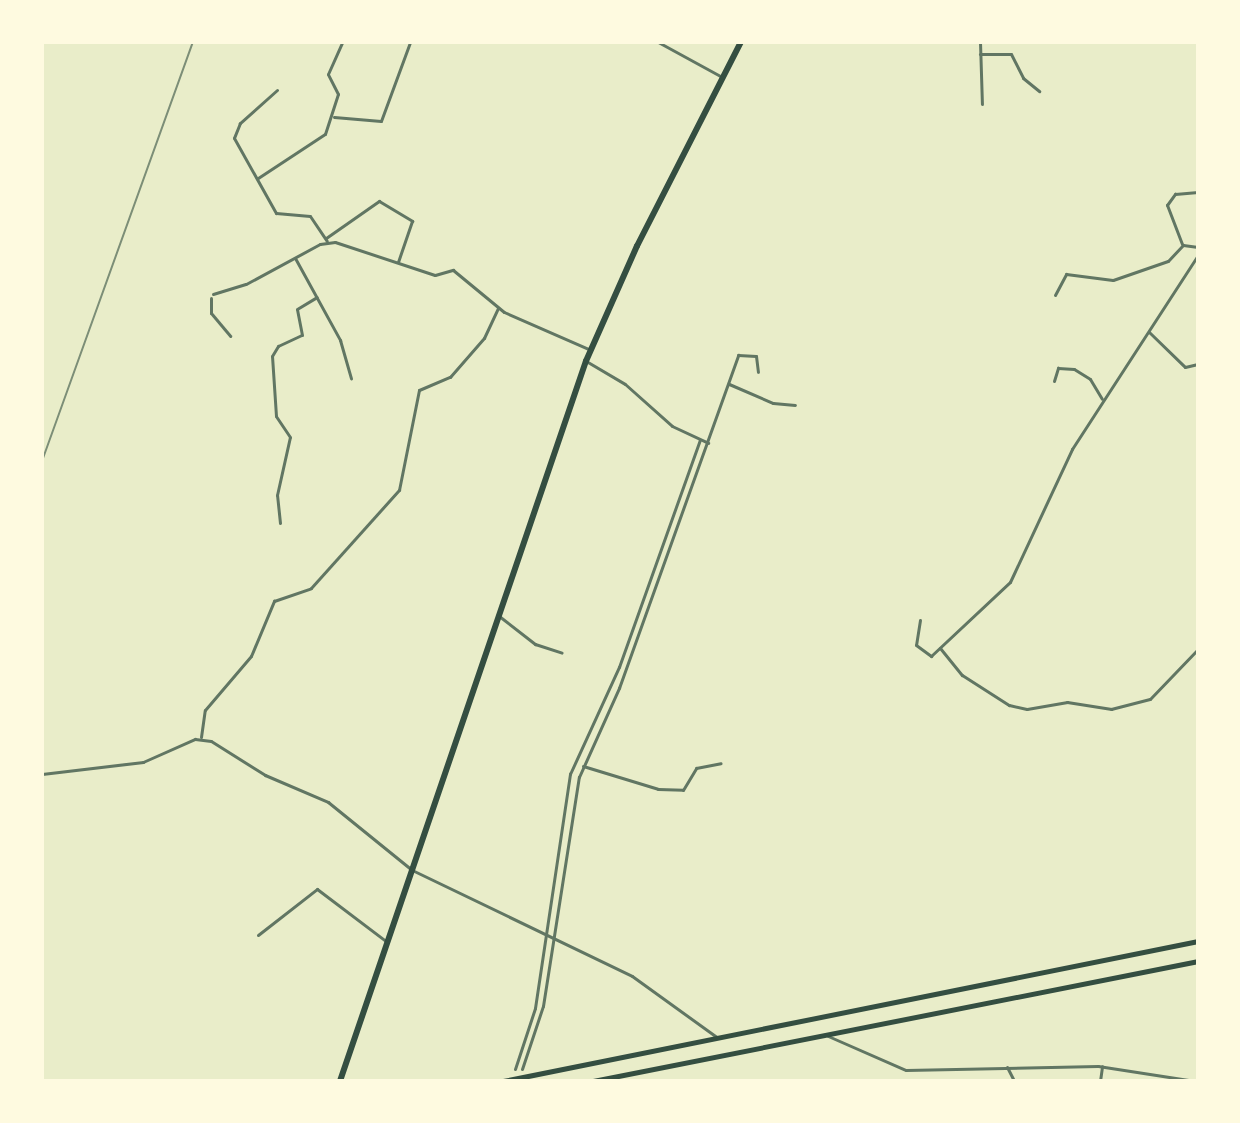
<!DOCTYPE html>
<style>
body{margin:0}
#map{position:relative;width:1240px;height:1123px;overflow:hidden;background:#e9edc9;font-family:"PT Sans",sans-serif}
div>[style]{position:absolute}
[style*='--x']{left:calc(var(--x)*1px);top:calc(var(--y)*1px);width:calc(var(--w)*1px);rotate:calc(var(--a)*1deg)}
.minor>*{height:3px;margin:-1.5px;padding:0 1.5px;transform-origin:1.5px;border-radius:1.5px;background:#617663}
.secondary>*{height:5px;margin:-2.5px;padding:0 2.5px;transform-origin:2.5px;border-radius:2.5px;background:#344e41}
.trunk>*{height:6px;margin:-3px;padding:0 3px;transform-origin:3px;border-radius:3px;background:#344e41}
.rail>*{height:2px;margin:-1px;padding:0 1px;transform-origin:1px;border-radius:1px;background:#7c8e77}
span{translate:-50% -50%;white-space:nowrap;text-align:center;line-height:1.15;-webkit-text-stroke:6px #fefae0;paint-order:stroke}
.frame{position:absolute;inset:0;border:44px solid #fefae0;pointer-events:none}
</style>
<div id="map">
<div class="minor">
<i style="--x:658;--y:42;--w:73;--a:28.7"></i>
<i style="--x:980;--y:42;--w:62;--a:88.2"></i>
<i style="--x:980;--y:54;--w:31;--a:0"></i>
<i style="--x:1011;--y:54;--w:27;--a:63"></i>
<i style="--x:1023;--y:78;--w:21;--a:39"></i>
<i style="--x:277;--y:90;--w:50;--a:138.3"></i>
<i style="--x:240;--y:123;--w:16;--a:112"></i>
<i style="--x:234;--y:138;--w:86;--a:60.8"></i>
<i style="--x:276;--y:213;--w:34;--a:5"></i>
<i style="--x:310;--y:216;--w:30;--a:56"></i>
<i style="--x:334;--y:117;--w:47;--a:4.9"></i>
<i style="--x:381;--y:121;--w:84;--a:-69.8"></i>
<i style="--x:258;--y:178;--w:80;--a:-33.3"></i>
<i style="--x:325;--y:134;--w:42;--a:-72"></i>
<i style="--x:338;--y:94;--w:22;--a:-117"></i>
<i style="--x:328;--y:74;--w:35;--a:-66"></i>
<i style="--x:326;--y:238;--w:65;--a:-34.9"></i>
<i style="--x:379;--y:201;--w:39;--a:31"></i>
<i style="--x:412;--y:221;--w:43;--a:108.9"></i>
<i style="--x:1182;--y:244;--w:42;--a:-111"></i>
<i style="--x:1167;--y:205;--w:14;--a:-54"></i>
<i style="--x:1175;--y:194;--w:23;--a:-5"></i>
<i style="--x:295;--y:258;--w:94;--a:61.2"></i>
<i style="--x:340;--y:340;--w:40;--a:74"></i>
<i style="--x:213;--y:294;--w:34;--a:-17"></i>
<i style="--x:246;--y:284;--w:84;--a:-28.4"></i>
<i style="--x:320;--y:244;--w:15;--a:-8"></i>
<i style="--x:335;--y:242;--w:105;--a:18.3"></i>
<i style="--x:435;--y:275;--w:19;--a:-16"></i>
<i style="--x:453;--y:270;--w:66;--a:39.5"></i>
<i style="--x:504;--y:312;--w:95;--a:23.6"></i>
<i style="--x:1055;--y:295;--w:24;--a:-62"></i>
<i style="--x:1066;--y:274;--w:47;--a:7.3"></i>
<i style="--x:1113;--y:280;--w:58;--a:-19.1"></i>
<i style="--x:1168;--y:261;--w:22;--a:-47"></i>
<i style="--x:1183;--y:245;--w:15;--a:8"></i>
<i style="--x:211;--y:298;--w:15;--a:90"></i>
<i style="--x:211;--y:313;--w:30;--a:50"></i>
<i style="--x:1149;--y:332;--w:50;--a:44.2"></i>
<i style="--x:1185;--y:367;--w:13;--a:-13"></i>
<i style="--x:586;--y:361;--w:45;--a:30.5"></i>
<i style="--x:625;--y:384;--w:63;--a:41.8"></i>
<i style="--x:672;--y:426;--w:40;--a:25"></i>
<i style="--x:1054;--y:381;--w:14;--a:-73"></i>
<i style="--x:1058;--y:368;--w:16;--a:4"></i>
<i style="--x:1074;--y:369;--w:19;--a:32"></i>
<i style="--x:1090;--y:379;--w:23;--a:59"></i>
<i style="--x:729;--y:384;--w:48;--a:23.4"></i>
<i style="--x:773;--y:403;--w:22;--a:5"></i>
<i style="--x:280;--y:523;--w:28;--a:-96"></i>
<i style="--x:277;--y:495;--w:59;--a:-77.4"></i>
<i style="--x:290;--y:437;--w:25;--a:-124"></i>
<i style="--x:276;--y:416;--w:60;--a:-93.8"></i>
<i style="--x:272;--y:356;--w:12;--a:-59"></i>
<i style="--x:278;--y:346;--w:26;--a:-25"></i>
<i style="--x:302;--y:335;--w:26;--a:-101"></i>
<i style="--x:297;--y:309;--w:23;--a:-31"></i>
<i style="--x:499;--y:616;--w:46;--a:37.9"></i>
<i style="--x:535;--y:644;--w:28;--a:18"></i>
<i style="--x:920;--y:620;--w:25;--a:99"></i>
<i style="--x:916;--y:645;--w:19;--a:36"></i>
<i style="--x:931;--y:656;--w:108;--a:-43.1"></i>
<i style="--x:1010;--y:582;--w:147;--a:-65"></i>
<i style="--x:1072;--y:449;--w:231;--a:-57"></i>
<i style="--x:940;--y:648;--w:35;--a:51"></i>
<i style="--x:962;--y:675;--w:56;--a:32.6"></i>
<i style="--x:1009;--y:705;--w:18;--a:13"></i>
<i style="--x:1027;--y:709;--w:41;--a:-9.9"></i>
<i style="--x:1067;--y:702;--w:45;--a:9"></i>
<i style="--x:1111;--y:709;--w:40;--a:-14.4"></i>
<i style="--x:1150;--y:699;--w:69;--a:-46.2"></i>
<i style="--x:201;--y:737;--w:27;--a:-82"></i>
<i style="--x:205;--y:710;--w:71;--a:-49.6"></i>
<i style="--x:251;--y:656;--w:60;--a:-67.3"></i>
<i style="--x:274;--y:601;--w:39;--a:-19"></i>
<i style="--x:311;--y:588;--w:132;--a:-48.1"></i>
<i style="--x:399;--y:490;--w:102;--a:-78.7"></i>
<i style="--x:419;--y:390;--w:34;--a:-23"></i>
<i style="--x:450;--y:377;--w:52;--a:-48.9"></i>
<i style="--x:484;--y:338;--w:33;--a:-65"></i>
<i style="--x:583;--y:766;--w:78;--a:17"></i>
<i style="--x:658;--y:789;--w:25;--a:2"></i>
<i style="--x:683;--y:790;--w:26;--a:-59"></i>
<i style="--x:696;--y:768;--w:25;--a:-11"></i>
<i style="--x:42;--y:774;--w:102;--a:-6.8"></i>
<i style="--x:143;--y:762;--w:57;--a:-23.9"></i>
<i style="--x:195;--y:739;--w:16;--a:7"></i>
<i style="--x:211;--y:741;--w:64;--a:32.2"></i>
<i style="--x:265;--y:775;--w:69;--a:23.2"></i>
<i style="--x:328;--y:802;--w:108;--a:39"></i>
<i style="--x:412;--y:870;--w:244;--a:25.7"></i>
<i style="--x:632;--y:976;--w:106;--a:35.8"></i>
<i style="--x:258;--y:935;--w:75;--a:-37.9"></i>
<i style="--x:317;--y:889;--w:88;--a:37.1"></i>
<i style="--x:828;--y:1036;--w:85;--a:23.6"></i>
<i style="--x:906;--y:1070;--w:192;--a:-1.2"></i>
<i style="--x:1098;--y:1066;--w:98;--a:8.8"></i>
<i style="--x:1007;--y:1067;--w:16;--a:63"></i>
<i style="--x:515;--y:1069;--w:64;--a:-71.8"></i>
<i style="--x:535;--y:1008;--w:237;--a:-81.5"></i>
<i style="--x:570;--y:774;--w:118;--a:-65.4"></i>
<i style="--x:619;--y:667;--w:241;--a:-70.4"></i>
<i style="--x:522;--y:1069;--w:66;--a:-71.6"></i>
<i style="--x:543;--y:1006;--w:232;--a:-81.1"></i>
<i style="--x:579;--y:777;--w:98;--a:-65.8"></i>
<i style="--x:619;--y:688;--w:354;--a:-70.3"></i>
<i style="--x:738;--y:355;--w:18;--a:3"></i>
<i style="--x:756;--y:356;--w:16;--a:83"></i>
<i style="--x:1100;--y:1081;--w:15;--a:-82"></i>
</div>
<div class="secondary">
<i style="--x:503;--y:1081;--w:709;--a:-11.39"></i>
<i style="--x:593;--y:1081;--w:617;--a:-11.22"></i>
</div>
<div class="trunk">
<i style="--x:340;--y:1081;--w:761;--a:-71.14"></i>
<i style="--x:586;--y:361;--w:126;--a:-66.1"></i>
<i style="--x:637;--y:246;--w:229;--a:-63"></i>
</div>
<div class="rail">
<i style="--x:42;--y:461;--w:445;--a:-70.2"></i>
</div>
<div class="frame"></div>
</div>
